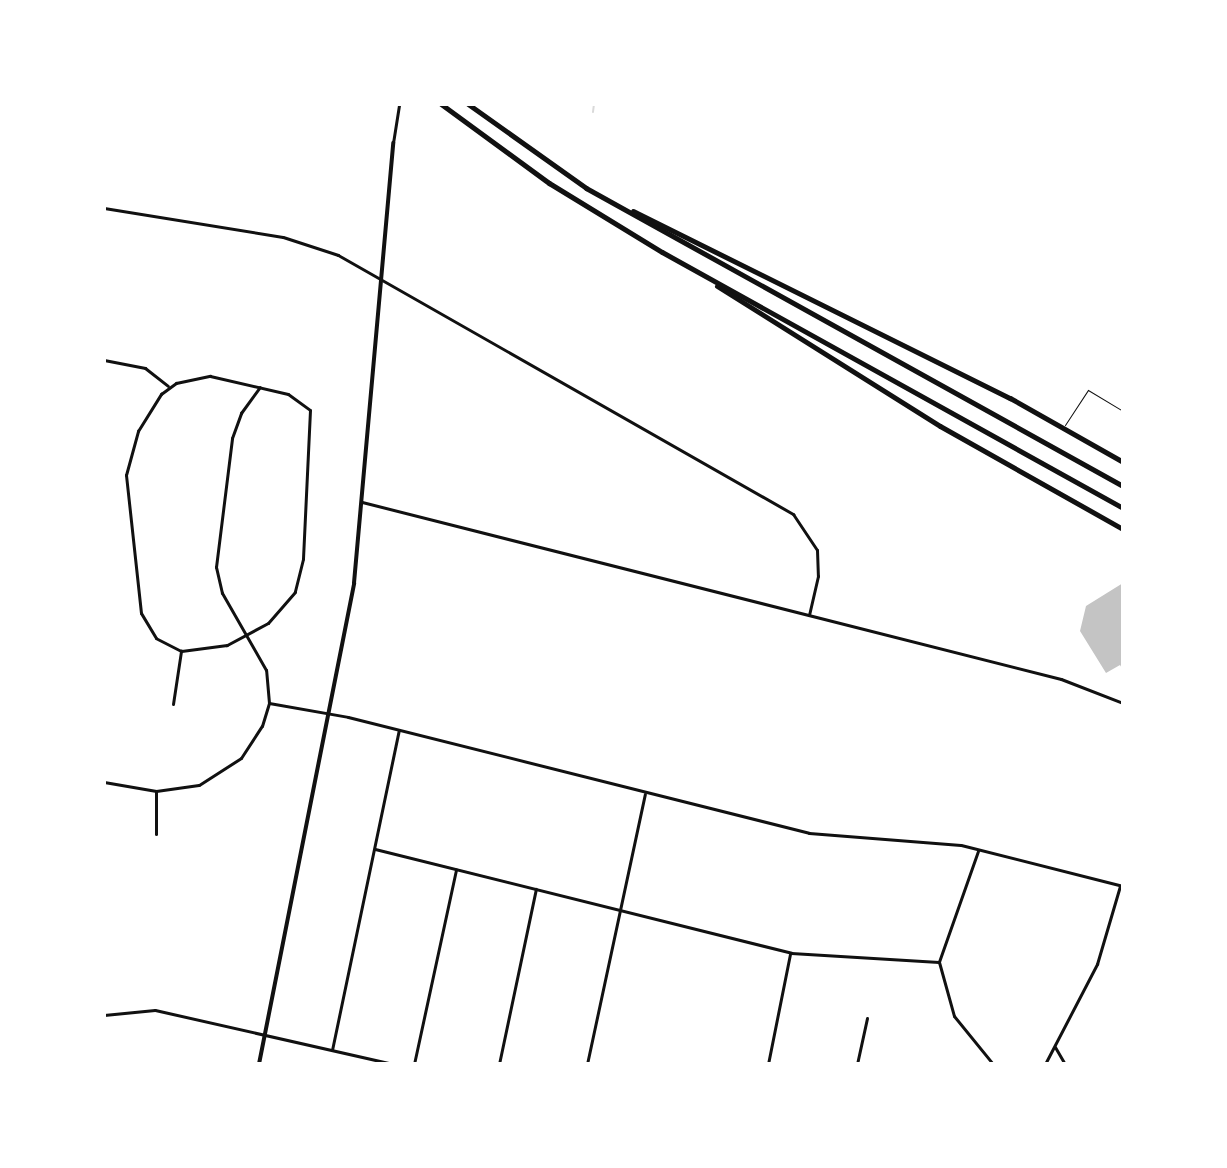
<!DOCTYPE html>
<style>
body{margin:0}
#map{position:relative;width:1227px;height:1168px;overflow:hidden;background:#fff;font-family:"Times New Roman",serif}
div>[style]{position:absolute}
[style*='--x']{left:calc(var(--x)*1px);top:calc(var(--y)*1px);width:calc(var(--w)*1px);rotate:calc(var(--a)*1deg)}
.stream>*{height:2px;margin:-1px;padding:0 1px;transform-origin:1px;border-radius:1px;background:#d9d9d9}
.building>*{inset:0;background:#c4c4c4}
.service>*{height:1px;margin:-0.5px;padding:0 0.5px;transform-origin:0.5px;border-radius:0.5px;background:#111}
.minor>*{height:3px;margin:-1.5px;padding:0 1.5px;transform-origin:1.5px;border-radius:1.5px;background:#111}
.tertiary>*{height:3px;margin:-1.5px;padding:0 1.5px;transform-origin:1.5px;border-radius:1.5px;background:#111}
.secondary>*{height:4px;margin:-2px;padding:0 2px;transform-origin:2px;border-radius:2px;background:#111}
.motorway>*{height:5px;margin:-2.5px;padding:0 2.5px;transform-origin:2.5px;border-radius:2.5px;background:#111}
span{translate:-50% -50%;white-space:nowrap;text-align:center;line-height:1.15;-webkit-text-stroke:8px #fff;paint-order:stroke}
.frame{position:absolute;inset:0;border:106px solid #fff;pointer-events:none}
</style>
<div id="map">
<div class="stream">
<i style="--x:593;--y:112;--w:8;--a:-83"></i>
</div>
<div class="building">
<i style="clip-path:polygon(1123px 583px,1123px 670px,1120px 665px,1106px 673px,1080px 631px,1086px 606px)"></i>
</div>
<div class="service">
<i style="--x:1065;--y:425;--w:42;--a:-56.7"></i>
<i style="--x:1088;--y:390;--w:41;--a:31"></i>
</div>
<div class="minor">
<i style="--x:104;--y:208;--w:181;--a:9.2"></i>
<i style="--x:283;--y:237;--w:58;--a:18.1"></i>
<i style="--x:338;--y:255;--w:524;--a:29.65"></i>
<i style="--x:793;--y:514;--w:43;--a:56.3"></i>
<i style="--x:817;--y:550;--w:26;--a:88"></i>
<i style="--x:818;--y:576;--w:40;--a:103"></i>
<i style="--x:104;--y:360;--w:42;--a:11"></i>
<i style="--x:145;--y:368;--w:29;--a:38"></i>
<i style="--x:210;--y:376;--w:80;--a:13"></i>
<i style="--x:288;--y:394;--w:27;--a:36"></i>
<i style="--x:310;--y:410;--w:149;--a:92.7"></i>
<i style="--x:303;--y:559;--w:34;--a:104"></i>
<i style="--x:295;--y:592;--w:41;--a:131.1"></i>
<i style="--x:268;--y:623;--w:47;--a:151.8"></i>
<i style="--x:227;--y:645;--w:46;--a:172.6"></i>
<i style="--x:181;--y:651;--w:28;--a:-153"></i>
<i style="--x:156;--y:638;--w:29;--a:-121"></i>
<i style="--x:141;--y:613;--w:139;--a:-96.2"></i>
<i style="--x:126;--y:475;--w:46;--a:-74.7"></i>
<i style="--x:138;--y:431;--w:44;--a:-58.1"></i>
<i style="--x:161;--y:394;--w:19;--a:-36"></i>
<i style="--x:176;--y:383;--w:35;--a:-12"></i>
<i style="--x:362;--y:502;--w:721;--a:14.21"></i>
<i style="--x:1061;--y:679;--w:66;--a:21.2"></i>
<i style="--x:269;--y:703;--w:80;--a:10"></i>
<i style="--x:348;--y:717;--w:475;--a:14.1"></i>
<i style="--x:809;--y:833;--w:152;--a:4.5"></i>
<i style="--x:961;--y:845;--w:167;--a:14.2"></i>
<i style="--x:173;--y:704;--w:54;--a:-81.4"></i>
<i style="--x:104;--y:782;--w:53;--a:9.8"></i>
<i style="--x:156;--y:791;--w:43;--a:-7.9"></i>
<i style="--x:199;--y:785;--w:50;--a:-32.7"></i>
<i style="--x:241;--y:758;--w:38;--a:-57"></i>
<i style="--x:262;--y:726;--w:24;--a:-73"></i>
<i style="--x:269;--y:703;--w:33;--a:-95"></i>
<i style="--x:266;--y:670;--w:89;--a:-119.7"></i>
<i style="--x:222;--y:593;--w:27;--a:-103"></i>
<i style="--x:216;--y:567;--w:130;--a:-82.9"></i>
<i style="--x:232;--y:438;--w:27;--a:-70"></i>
<i style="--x:241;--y:413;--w:32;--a:-54"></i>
<i style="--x:156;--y:834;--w:43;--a:-90"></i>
<i style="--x:375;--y:849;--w:429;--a:14"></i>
<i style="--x:791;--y:953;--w:148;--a:3.5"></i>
<i style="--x:978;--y:851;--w:118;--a:109.4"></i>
<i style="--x:939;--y:962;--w:56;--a:74.5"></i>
<i style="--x:954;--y:1016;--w:62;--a:50.9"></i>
<i style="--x:104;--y:1015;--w:51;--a:-5.6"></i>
<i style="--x:155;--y:1010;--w:244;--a:12.8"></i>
<i style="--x:1055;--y:1047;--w:20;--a:60"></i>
<i style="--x:332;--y:1050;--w:327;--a:-78.2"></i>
<i style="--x:414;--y:1064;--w:199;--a:-77.8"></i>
<i style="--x:499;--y:1064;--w:179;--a:-78.1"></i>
<i style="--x:587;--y:1064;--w:276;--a:-77.9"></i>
<i style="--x:768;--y:1064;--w:112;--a:-78.7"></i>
<i style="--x:857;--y:1064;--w:47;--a:-77.7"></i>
<i style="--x:1045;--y:1064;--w:113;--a:-62.5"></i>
<i style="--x:1097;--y:964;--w:81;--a:-73.6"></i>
</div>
<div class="tertiary">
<i style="--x:393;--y:143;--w:39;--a:-81"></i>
</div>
<div class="secondary">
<i style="--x:259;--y:1064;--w:490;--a:-78.8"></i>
<i style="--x:354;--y:583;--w:442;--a:-84.9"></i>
</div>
<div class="motorway">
<i style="--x:441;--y:104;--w:134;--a:36.2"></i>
<i style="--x:549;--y:183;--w:132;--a:31.4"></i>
<i style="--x:662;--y:252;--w:527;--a:29.04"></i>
<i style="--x:468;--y:104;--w:145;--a:35.4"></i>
<i style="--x:586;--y:188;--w:614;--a:29.03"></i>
<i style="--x:633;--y:211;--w:421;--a:26.4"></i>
<i style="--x:1010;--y:398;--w:130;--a:29.5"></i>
<i style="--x:717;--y:286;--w:263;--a:32.1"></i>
<i style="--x:940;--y:426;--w:210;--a:29.4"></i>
</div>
<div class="frame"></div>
</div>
